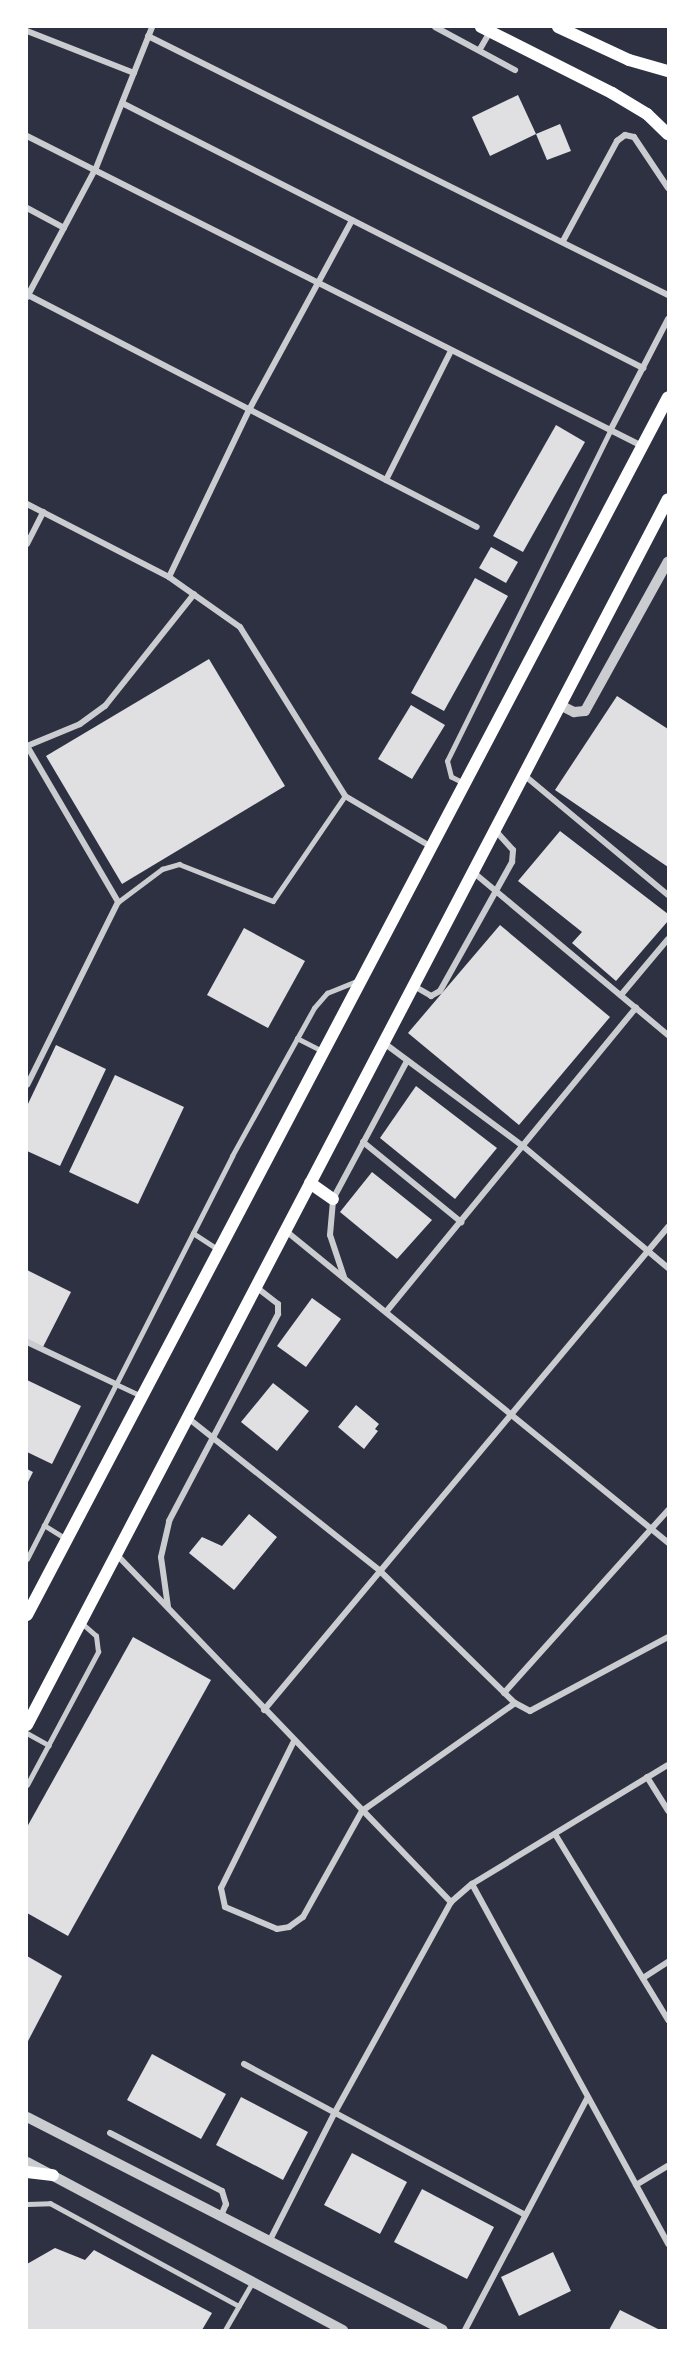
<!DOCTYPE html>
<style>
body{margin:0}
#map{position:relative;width:695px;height:2357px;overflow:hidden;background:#2d3142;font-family:"Exo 2",sans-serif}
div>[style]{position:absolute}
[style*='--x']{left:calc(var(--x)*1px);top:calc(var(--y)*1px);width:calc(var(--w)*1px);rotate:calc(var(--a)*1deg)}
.building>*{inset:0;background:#e0e0e3}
.service>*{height:4.5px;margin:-2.25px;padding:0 2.25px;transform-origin:2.25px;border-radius:2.25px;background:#caccd0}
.minor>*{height:6px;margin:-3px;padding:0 3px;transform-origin:3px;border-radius:3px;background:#caccd0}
.tertiary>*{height:10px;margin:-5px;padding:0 5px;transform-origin:5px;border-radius:5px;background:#caccd0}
.secondary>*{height:12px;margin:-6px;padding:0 6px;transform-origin:6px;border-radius:6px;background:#fff}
span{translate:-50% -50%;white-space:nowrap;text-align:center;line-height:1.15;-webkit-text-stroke:6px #fff;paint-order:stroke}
.frame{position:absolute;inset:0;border:28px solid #fff;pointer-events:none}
</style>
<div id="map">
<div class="building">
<i style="clip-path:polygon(518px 95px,536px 134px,490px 156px,472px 117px)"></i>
<i style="clip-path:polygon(560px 124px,571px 151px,547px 160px,536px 134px)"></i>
<i style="clip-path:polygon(556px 425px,585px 442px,523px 552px,493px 536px)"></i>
<i style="clip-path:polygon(491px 547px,518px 562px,506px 583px,479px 568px)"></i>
<i style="clip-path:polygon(475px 578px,508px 596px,444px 711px,411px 693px)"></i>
<i style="clip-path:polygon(209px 659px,285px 786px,122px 884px,46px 756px)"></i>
<i style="clip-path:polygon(617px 696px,668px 729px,668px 867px,555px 790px)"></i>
<i style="clip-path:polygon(411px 705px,445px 725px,412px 779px,378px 759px)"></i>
<i style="clip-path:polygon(560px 831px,668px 914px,668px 921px,616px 981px,572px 943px,582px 932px,518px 881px)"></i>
<i style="clip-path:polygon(500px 925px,610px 1017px,519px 1125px,408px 1033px)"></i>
<i style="clip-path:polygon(244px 928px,305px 961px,268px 1028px,207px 995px)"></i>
<i style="clip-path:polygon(56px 1045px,106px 1069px,60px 1166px,27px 1151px,27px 1106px)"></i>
<i style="clip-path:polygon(115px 1075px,184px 1107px,138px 1204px,69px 1172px)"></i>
<i style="clip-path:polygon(416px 1086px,497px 1148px,455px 1199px,380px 1138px)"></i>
<i style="clip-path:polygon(372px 1172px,432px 1220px,397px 1259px,340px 1212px)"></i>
<i style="clip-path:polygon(27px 1270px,71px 1292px,43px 1347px,27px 1339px)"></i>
<i style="clip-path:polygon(312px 1298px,341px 1319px,306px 1367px,277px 1346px)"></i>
<i style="clip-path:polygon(27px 1380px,81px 1406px,52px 1464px,27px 1452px)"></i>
<i style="clip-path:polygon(273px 1383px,309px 1411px,277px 1451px,241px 1422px)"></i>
<i style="clip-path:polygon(356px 1405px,379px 1424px,375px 1429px,378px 1431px,364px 1449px,338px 1427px)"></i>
<i style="clip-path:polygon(27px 1469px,33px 1472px,27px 1484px)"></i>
<i style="clip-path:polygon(249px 1514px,277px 1537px,234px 1590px,189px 1553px,202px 1537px,222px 1546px)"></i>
<i style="clip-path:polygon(133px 1637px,211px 1680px,68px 1936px,27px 1913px,27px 1827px)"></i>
<i style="clip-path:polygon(27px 1956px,62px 1976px,27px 2043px)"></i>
<i style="clip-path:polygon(152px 2054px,226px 2094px,201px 2139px,127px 2100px)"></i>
<i style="clip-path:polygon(241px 2097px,308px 2132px,283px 2180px,216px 2145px)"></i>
<i style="clip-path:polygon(352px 2153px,407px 2182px,380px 2234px,324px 2205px)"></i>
<i style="clip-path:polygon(422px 2189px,494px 2227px,467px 2279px,394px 2242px)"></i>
<i style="clip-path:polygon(55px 2248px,85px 2260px,94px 2250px,212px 2313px,202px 2330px,27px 2330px,27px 2264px)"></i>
<i style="clip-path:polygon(553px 2252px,571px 2291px,519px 2316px,501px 2277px)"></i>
<i style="clip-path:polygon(620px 2310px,660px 2330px,609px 2330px)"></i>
</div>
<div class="service">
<i style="--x:463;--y:783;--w:13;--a:-153"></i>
<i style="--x:451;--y:777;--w:16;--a:-104"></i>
<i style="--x:447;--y:761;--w:370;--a:-63.7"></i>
<i style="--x:118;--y:902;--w:55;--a:-36.9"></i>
<i style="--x:162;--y:869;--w:18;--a:-16"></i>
<i style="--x:179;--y:864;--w:101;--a:21.5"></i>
<i style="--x:273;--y:901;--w:127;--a:-55.6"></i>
<i style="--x:297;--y:1038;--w:29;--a:27"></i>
<i style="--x:193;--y:1233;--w:31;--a:33"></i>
<i style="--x:116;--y:1384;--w:29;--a:25"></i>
<i style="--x:44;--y:1525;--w:25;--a:32"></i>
<i style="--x:27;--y:1559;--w:452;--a:-63"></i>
<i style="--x:232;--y:1156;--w:169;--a:-61"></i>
<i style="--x:314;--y:1008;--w:20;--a:-49"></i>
<i style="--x:327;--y:993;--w:32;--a:-22"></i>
<i style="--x:27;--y:1733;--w:25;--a:29"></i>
<i style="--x:27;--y:1785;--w:151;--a:-61.9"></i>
<i style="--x:98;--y:1652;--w:16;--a:-97"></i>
<i style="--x:96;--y:1636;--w:18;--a:-139"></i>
<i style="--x:27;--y:2204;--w:23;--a:-2"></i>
<i style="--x:50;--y:2203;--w:215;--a:28.6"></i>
<i style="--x:225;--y:2330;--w:54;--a:-60.1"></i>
</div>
<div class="minor">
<i style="--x:435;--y:27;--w:91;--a:28.3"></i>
<i style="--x:27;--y:31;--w:115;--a:21.4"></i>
<i style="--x:148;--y:36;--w:581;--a:26.48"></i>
<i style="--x:480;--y:49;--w:20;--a:-60"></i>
<i style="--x:122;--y:103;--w:585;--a:26.96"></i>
<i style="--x:27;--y:136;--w:686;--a:26.75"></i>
<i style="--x:27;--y:208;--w:42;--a:28.4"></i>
<i style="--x:563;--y:241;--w:114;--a:-61.6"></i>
<i style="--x:617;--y:141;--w:10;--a:-37"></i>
<i style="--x:625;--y:135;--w:9;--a:13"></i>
<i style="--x:634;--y:137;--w:61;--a:56.3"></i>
<i style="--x:28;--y:295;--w:505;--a:27.33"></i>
<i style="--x:27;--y:297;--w:146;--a:-61.9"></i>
<i style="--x:96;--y:168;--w:152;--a:-68.3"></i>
<i style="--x:611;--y:429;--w:124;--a:-62.6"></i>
<i style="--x:386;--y:480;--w:144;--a:-63.3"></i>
<i style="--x:27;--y:504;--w:160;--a:27.2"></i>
<i style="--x:169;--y:577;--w:87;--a:35.2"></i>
<i style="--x:240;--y:627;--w:199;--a:58.1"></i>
<i style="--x:345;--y:796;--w:99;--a:30.5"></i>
<i style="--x:27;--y:544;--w:36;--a:-63"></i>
<i style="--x:169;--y:577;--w:185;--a:-64.4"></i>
<i style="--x:249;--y:410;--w:216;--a:-61.5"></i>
<i style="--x:27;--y:746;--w:181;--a:59.7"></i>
<i style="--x:118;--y:902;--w:204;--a:116.4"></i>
<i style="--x:27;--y:746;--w:57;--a:-22.5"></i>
<i style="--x:80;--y:724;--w:31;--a:-36"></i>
<i style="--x:105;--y:706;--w:143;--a:-51.5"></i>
<i style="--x:524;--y:775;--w:187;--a:39.8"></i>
<i style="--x:473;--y:872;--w:254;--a:39.9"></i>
<i style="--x:414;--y:986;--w:20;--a:30"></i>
<i style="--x:431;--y:996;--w:10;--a:-29"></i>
<i style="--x:440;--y:991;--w:148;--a:-60.8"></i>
<i style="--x:512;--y:862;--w:12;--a:-85"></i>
<i style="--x:513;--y:850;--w:27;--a:-132"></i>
<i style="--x:621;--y:995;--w:73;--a:-50"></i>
<i style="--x:384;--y:1043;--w:174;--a:36.6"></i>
<i style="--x:524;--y:1147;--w:188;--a:40"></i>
<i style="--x:363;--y:1142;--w:127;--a:39.2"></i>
<i style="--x:286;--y:1231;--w:493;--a:39.2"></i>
<i style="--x:344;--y:1277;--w:44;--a:-108.4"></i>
<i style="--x:330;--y:1235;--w:36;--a:-85"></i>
<i style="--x:333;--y:1199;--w:157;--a:-61.8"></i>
<i style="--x:386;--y:1312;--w:394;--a:-50.6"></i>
<i style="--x:27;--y:1342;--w:98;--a:25.3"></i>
<i style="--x:188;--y:1418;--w:244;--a:38.5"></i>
<i style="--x:379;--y:1570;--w:190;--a:44.4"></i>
<i style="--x:117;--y:1555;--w:482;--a:46.1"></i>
<i style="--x:168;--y:1607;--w:50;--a:-98"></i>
<i style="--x:161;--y:1557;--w:37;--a:-77"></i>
<i style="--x:169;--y:1521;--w:234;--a:-62.2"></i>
<i style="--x:278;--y:1314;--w:10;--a:-90"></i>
<i style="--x:278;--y:1304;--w:28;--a:-142"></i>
<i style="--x:504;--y:1693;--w:246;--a:-48.1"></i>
<i style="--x:264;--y:1710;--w:630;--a:-50.09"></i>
<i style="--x:294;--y:1741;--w:164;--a:116.4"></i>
<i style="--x:221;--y:1888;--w:19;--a:78"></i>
<i style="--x:225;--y:1907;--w:56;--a:22.9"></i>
<i style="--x:277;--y:1929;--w:12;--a:-9"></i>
<i style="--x:289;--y:1927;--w:17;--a:-36"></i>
<i style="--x:303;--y:1917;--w:121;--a:-60.9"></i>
<i style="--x:362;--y:1811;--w:187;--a:-35.2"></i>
<i style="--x:515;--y:1703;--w:17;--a:28"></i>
<i style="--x:530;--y:1711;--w:157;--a:-28.2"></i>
<i style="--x:647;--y:1777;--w:40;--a:58"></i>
<i style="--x:555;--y:1834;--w:218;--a:58.7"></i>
<i style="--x:472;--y:1884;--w:410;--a:61.4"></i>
<i style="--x:643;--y:1978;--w:30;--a:-33"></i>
<i style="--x:244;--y:2064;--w:318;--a:28.2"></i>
<i style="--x:110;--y:2133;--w:126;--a:27.4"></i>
<i style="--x:222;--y:2191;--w:14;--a:73"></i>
<i style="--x:226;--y:2204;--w:13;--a:113"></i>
<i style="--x:636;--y:2185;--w:37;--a:-31"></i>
<i style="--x:269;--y:2242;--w:144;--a:-63.1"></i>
<i style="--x:334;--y:2114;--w:242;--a:-61.1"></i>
<i style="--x:451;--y:1902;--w:28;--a:-41"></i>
<i style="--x:472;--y:1884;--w:229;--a:-31.3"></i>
<i style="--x:465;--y:2330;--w:263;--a:-62.2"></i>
</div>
<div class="tertiary">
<i style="--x:560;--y:705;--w:16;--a:27"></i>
<i style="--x:574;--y:712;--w:11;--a:-5"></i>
<i style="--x:585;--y:711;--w:171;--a:-61"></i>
<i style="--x:27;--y:2117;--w:467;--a:27.1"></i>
<i style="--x:27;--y:2162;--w:358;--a:28"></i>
</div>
<div class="secondary">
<i style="--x:481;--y:27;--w:147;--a:26.7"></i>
<i style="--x:612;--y:93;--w:41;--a:31"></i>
<i style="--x:647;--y:114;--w:29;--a:44"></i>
<i style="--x:558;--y:27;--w:78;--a:24.9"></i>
<i style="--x:629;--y:60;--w:41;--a:15.8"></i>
<i style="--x:310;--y:1183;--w:28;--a:35"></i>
<i style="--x:27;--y:1615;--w:1376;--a:-62.24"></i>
<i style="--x:27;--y:1725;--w:1383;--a:-62.4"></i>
<i style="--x:27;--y:2172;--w:26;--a:7"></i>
</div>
<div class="frame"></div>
</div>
